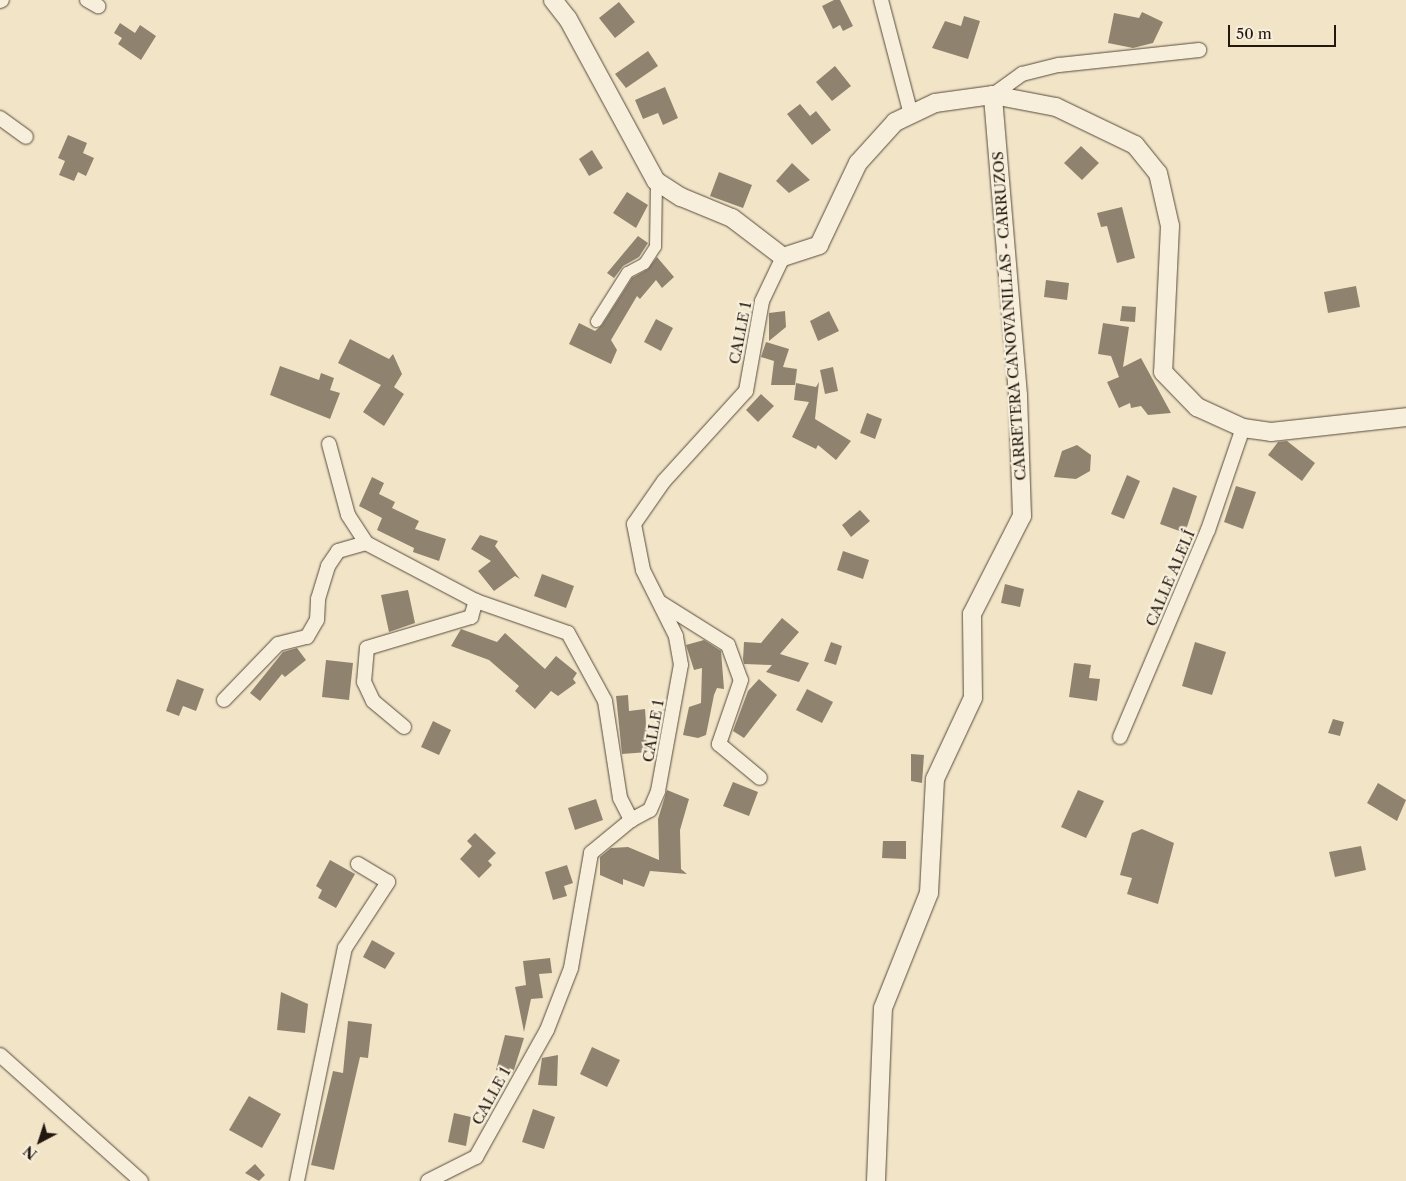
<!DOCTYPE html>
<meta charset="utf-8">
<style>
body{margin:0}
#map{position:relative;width:1406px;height:1181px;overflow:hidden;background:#f2e5c7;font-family:"Libre Caslon Text",serif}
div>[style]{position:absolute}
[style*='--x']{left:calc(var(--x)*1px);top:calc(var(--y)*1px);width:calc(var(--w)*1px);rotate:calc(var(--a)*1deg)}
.building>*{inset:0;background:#8f836f}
.roads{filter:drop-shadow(0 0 1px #574b3e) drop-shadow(0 0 1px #574b3e)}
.pedestrian>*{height:11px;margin:-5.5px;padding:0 5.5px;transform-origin:5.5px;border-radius:5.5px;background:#f7eedb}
.minor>*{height:14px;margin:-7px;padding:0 7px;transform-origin:7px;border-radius:7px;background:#f7eedb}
.tertiary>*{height:18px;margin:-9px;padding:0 9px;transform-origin:9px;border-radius:9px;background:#f7eedb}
span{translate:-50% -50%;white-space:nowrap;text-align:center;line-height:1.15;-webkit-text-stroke:4.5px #f7eedb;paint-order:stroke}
.street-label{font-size:15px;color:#231810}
.north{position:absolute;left:15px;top:1116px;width:50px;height:50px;-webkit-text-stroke:4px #f7eedb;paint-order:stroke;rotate:220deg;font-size:14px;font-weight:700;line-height:20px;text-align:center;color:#231810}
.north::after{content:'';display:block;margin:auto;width:18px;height:22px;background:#231810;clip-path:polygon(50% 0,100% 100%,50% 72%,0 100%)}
.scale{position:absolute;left:1228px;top:25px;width:108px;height:22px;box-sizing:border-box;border:2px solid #231810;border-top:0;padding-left:6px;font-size:15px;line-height:18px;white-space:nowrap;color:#231810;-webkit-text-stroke:4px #f7eedb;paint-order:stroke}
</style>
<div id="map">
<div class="building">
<i style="clip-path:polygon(834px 0,840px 0,853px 26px,843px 31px,840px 25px,833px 29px,822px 6px)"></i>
<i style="clip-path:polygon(619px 2px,635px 22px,615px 38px,599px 18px)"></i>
<i style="clip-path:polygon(1142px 12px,1163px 22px,1153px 43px,1133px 48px,1108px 43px,1114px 13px,1139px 18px)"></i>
<i style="clip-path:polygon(964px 16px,980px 21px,968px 59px,932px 48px,945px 21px,961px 26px)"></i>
<i style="clip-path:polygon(120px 23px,135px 33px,140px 25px,156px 36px,141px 60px,118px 44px,122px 38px,114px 33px)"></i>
<i style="clip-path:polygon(648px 51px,658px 66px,626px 88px,615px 74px)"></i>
<i style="clip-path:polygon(835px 66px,851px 86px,832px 101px,816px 82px)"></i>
<i style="clip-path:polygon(665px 87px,678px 118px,663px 125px,658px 113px,643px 119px,635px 100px)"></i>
<i style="clip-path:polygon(800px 104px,810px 116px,816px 111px,831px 130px,812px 145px,787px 114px)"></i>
<i style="clip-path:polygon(68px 135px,87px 143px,83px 153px,94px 158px,86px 176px,78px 172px,74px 181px,59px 175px,65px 161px,58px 158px)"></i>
<i style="clip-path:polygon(1081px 146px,1099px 163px,1082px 180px,1064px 163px)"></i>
<i style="clip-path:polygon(592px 150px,603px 168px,589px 176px,579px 159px)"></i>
<i style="clip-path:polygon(792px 163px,810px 180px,789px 193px,776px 181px)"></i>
<i style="clip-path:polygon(719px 172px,752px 185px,743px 208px,710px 196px)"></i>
<i style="clip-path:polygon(627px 192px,648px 205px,636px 228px,613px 213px)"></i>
<i style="clip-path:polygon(1122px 207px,1135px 258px,1117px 263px,1107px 226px,1101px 227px,1097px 213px)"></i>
<i style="clip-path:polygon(638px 236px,648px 243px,639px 257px,623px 266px,614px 278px,607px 273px)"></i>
<i style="clip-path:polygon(657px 257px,674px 277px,662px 288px,656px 280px,640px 299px,637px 296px,611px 340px,617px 350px,611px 364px,569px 344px,579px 323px,595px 331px,602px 325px,632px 278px,648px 269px)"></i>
<i style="clip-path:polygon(1046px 280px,1069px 283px,1067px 300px,1044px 297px)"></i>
<i style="clip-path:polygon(1356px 286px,1360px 307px,1328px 313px,1324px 292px)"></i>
<i style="clip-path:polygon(1122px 306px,1136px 307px,1135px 322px,1120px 321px)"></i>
<i style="clip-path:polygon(785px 311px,786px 327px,769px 341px,769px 313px)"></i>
<i style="clip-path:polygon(829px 311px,839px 331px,818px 341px,810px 321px)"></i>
<i style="clip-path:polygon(656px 319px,673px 328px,661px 351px,644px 342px)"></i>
<i style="clip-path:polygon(1103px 323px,1129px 327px,1123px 367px,1141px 358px,1171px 413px,1148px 415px,1141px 406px,1131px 408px,1130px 403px,1119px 408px,1107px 382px,1119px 377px,1111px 356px,1098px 354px)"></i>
<i style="clip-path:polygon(350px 339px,389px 359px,393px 354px,402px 374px,394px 387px,404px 394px,384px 426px,363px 412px,381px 385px,338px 363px)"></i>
<i style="clip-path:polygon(766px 342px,789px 349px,783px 367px,797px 369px,795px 385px,771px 385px,774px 361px,761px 357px)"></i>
<i style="clip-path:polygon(280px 366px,319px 380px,321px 373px,334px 378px,330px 390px,340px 393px,330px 419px,270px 395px)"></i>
<i style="clip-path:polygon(833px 367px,838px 391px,825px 394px,820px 370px)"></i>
<i style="clip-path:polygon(819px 382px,815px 419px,851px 441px,836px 460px,818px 445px,816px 449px,792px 437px,809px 402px,794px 400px,796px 383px,816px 387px)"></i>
<i style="clip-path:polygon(761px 394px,774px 406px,758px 422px,746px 410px)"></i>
<i style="clip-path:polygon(867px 413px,882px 419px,875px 439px,860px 433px)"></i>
<i style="clip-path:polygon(1287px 441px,1315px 463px,1302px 481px,1268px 455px,1278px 442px)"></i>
<i style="clip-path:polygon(1077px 445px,1091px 455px,1090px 471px,1076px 479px,1054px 477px,1062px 451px)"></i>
<i style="clip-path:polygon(1127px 475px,1140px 481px,1124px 519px,1111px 514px)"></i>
<i style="clip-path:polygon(372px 477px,384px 483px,379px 494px,395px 502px,392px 508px,419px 521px,415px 529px,446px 539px,439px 561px,413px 552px,414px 548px,377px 530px,382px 518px,359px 506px)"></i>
<i style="clip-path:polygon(1236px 486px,1256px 492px,1243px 529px,1224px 522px)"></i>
<i style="clip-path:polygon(1173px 487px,1197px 496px,1185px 533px,1160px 524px)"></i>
<i style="clip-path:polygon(860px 510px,870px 521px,851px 537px,842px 525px)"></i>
<i style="clip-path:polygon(480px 535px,498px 541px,495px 546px,520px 579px,515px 576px,494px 591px,478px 571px,491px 561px,471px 549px)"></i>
<i style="clip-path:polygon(843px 551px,869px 560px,863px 579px,837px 570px)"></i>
<i style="clip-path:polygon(542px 574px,574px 586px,566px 608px,534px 596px)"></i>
<i style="clip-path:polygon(1005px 584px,1024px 589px,1020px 607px,1001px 603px)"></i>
<i style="clip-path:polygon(408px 590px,415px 623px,389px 632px,381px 595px)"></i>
<i style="clip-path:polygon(782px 618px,799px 632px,780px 654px,809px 663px,799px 682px,766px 672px,772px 665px,744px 664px,743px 659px,744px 642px,761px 643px)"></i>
<i style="clip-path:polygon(461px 629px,497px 642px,505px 633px,545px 669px,556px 656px,577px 673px,573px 679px,576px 683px,558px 696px,551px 691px,535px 709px,515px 691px,519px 686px,489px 660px,451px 646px)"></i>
<i style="clip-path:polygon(704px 640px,721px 651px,724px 689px,717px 688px,714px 695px,706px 735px,698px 738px,683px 735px,689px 707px,701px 703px,702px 668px,694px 670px,686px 645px)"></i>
<i style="clip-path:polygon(831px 642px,842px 646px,836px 665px,824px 661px)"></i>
<i style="clip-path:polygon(1195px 642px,1226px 652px,1212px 695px,1182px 686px)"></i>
<i style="clip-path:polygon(297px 648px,306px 660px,285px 677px,282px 674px,260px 701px,250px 693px,283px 652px)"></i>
<i style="clip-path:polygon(326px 660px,353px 663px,349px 700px,322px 697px)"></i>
<i style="clip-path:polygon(1074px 663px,1091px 665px,1089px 678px,1100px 679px,1097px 701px,1069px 697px)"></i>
<i style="clip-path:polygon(177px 679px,204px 689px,196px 711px,183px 706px,179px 716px,166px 711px)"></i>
<i style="clip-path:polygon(759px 679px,777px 695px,744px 738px,733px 731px,748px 691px)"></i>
<i style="clip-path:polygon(807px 689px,833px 702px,822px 723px,796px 710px)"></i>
<i style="clip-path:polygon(628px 695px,629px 711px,645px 709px,648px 752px,622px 754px,616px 696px)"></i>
<i style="clip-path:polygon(1333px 719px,1344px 722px,1340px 736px,1328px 733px)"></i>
<i style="clip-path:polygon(433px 721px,451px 730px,439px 755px,421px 747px)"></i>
<i style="clip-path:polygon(911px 754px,924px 755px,922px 783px,911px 781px)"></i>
<i style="clip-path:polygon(733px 782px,758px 792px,749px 816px,723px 806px)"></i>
<i style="clip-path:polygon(1378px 783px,1406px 800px,1397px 821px,1367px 803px)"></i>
<i style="clip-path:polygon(667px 790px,689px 799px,680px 830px,681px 869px,687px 874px,650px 871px,644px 887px,623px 879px,623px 885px,600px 875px,600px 857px,611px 848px,628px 847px,659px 860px,658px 819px)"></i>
<i style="clip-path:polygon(1078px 790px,1104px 801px,1086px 838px,1061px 827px)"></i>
<i style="clip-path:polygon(596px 799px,603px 820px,575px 830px,568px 808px)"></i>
<i style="clip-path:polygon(1142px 829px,1174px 843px,1158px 904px,1127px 894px,1132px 878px,1120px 875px,1132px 833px)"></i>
<i style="clip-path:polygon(475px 833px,496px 853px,488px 861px,492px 865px,479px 878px,460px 859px,472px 846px,467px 841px)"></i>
<i style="clip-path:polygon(883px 841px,906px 841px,906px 859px,882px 858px)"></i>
<i style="clip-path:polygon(1361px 846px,1366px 870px,1335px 877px,1329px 852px)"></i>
<i style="clip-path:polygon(330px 860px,355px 874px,336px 908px,318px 898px,322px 890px,316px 886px)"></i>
<i style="clip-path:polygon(567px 865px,573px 883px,564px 886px,567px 896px,553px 900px,545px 872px)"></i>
<i style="clip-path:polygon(372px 940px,395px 953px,385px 969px,363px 957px)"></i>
<i style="clip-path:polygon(550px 958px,552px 973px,539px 974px,543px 998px,531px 999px,524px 1032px,515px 987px,526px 985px,523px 961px)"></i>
<i style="clip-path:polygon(281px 992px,308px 1004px,305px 1033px,277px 1030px)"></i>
<i style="clip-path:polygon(348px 1021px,372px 1024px,368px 1058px,360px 1057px,334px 1170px,311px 1165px,333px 1071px,343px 1073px)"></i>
<i style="clip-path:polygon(505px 1035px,524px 1038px,513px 1073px,496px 1070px)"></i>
<i style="clip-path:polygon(592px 1047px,620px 1060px,607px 1087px,580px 1074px)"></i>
<i style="clip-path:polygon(558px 1055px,557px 1086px,538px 1085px,542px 1058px)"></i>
<i style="clip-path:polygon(249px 1096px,281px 1114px,262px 1148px,229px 1130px)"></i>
<i style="clip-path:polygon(533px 1109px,555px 1117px,544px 1149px,522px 1142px)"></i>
<i style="clip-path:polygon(454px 1113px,471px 1117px,466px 1146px,448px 1142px)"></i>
<i style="clip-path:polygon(255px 1164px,265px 1175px,259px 1181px,245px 1173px)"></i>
</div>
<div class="roads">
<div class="pedestrian">
<i style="--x:596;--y:321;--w:58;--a:-57.7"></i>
<i style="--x:627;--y:272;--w:19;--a:-28"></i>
<i style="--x:644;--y:263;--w:20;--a:-57"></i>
<i style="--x:655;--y:246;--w:65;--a:-89.1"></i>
</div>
<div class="minor">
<i style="--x:87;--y:0;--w:13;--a:29"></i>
<i style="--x:881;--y:0;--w:118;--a:75.3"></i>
<i style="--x:0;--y:1;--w:2;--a:-27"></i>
<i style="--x:993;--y:95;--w:36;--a:-36"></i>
<i style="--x:1022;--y:74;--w:38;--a:-14"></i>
<i style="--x:1059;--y:65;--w:141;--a:-6.1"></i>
<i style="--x:0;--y:118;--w:32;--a:36"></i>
<i style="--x:329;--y:444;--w:73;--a:75"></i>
<i style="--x:348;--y:515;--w:33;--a:57"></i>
<i style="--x:366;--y:543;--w:124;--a:27.8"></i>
<i style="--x:476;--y:601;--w:97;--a:19.2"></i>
<i style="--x:568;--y:633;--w:77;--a:61.4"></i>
<i style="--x:605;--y:701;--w:98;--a:81.2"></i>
<i style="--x:620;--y:798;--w:25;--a:63"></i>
<i style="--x:661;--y:603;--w:79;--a:32.1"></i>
<i style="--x:728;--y:645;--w:37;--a:70"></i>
<i style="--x:741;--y:680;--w:68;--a:109"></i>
<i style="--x:719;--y:744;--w:53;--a:39.7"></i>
<i style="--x:224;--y:700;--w:78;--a:-46"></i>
<i style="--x:278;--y:644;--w:30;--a:-14"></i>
<i style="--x:307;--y:637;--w:20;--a:-60"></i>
<i style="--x:317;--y:620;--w:21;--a:-87"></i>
<i style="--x:318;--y:599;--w:34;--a:-73"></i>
<i style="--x:328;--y:566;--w:18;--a:-56"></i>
<i style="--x:338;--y:551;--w:29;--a:-16"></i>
<i style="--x:404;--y:727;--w:40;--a:-140"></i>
<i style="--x:373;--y:701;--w:21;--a:-115"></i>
<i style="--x:364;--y:682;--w:34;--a:-85"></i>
<i style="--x:367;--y:648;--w:109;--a:-16.6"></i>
<i style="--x:471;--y:617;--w:17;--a:-73"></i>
<i style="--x:1120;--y:737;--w:225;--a:-67"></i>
<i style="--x:1208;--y:530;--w:108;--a:-71.1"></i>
<i style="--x:0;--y:1055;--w:189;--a:41.8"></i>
<i style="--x:297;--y:1181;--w:238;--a:-78.4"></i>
<i style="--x:345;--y:948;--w:79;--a:-56.9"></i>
<i style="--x:388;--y:882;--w:35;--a:-149"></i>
<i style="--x:428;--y:1181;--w:54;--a:-26.6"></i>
<i style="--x:476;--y:1157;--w:145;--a:-60.8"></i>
<i style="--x:547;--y:1030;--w:66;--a:-68.8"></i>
<i style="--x:571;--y:968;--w:117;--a:-80.1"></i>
<i style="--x:591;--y:853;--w:52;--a:-39.5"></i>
<i style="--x:631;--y:820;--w:21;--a:-28"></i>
<i style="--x:650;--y:810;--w:21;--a:-67"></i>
<i style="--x:658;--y:791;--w:128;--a:-79.7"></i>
<i style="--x:681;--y:665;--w:29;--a:-100"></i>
<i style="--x:676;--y:636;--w:74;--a:-116.6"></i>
<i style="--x:643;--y:570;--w:47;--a:-101.1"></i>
<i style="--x:634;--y:524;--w:52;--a:-55.1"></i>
<i style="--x:664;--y:481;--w:122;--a:-47.7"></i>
<i style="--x:746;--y:391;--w:91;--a:-79.9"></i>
<i style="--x:762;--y:301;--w:49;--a:-64.5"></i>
</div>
<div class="tertiary">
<i style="--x:553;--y:0;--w:24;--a:52"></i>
<i style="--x:568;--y:19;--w:184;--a:61.5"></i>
<i style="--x:656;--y:181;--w:30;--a:33"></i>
<i style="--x:681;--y:197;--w:55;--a:22.4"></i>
<i style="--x:732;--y:218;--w:64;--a:37.4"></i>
<i style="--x:783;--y:257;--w:38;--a:-18"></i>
<i style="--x:819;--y:245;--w:91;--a:-64.6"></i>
<i style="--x:858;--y:163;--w:55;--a:-47.9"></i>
<i style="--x:895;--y:122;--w:44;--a:-25.4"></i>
<i style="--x:935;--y:103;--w:59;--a:-7.9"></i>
<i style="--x:993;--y:95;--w:64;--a:10.8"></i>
<i style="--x:1056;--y:107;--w:88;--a:25.7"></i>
<i style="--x:1135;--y:145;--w:36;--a:51"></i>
<i style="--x:1158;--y:173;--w:54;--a:77.2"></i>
<i style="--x:1170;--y:226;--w:146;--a:92.7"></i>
<i style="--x:1163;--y:372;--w:49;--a:45.8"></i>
<i style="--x:1197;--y:407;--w:51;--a:24.5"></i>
<i style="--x:1243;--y:428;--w:28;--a:8"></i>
<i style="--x:1271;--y:432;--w:136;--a:-6.3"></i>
<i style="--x:876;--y:1181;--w:173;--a:-87.7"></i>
<i style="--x:883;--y:1008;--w:124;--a:-68.2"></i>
<i style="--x:929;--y:893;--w:114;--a:-87"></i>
<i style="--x:935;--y:779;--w:89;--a:-64.9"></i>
<i style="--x:973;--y:698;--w:84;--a:-90.7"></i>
<i style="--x:972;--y:614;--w:110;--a:-63"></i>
<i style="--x:1022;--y:516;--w:121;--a:-91.9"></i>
<i style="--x:1018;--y:395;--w:301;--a:-94.8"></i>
</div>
</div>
<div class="street-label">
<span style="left:1009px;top:316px;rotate:-94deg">CARRETERA CANOVANILLAS - CARRUZOS</span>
<span style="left:740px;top:333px;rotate:-79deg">CALLE 1</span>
<span style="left:1170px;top:578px;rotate:-67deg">CALLE ALELÍ</span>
<span style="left:653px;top:731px;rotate:-80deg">CALLE 1</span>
<span style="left:491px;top:1096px;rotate:-61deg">CALLE 1</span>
</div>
<div class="north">N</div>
<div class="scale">50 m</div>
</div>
